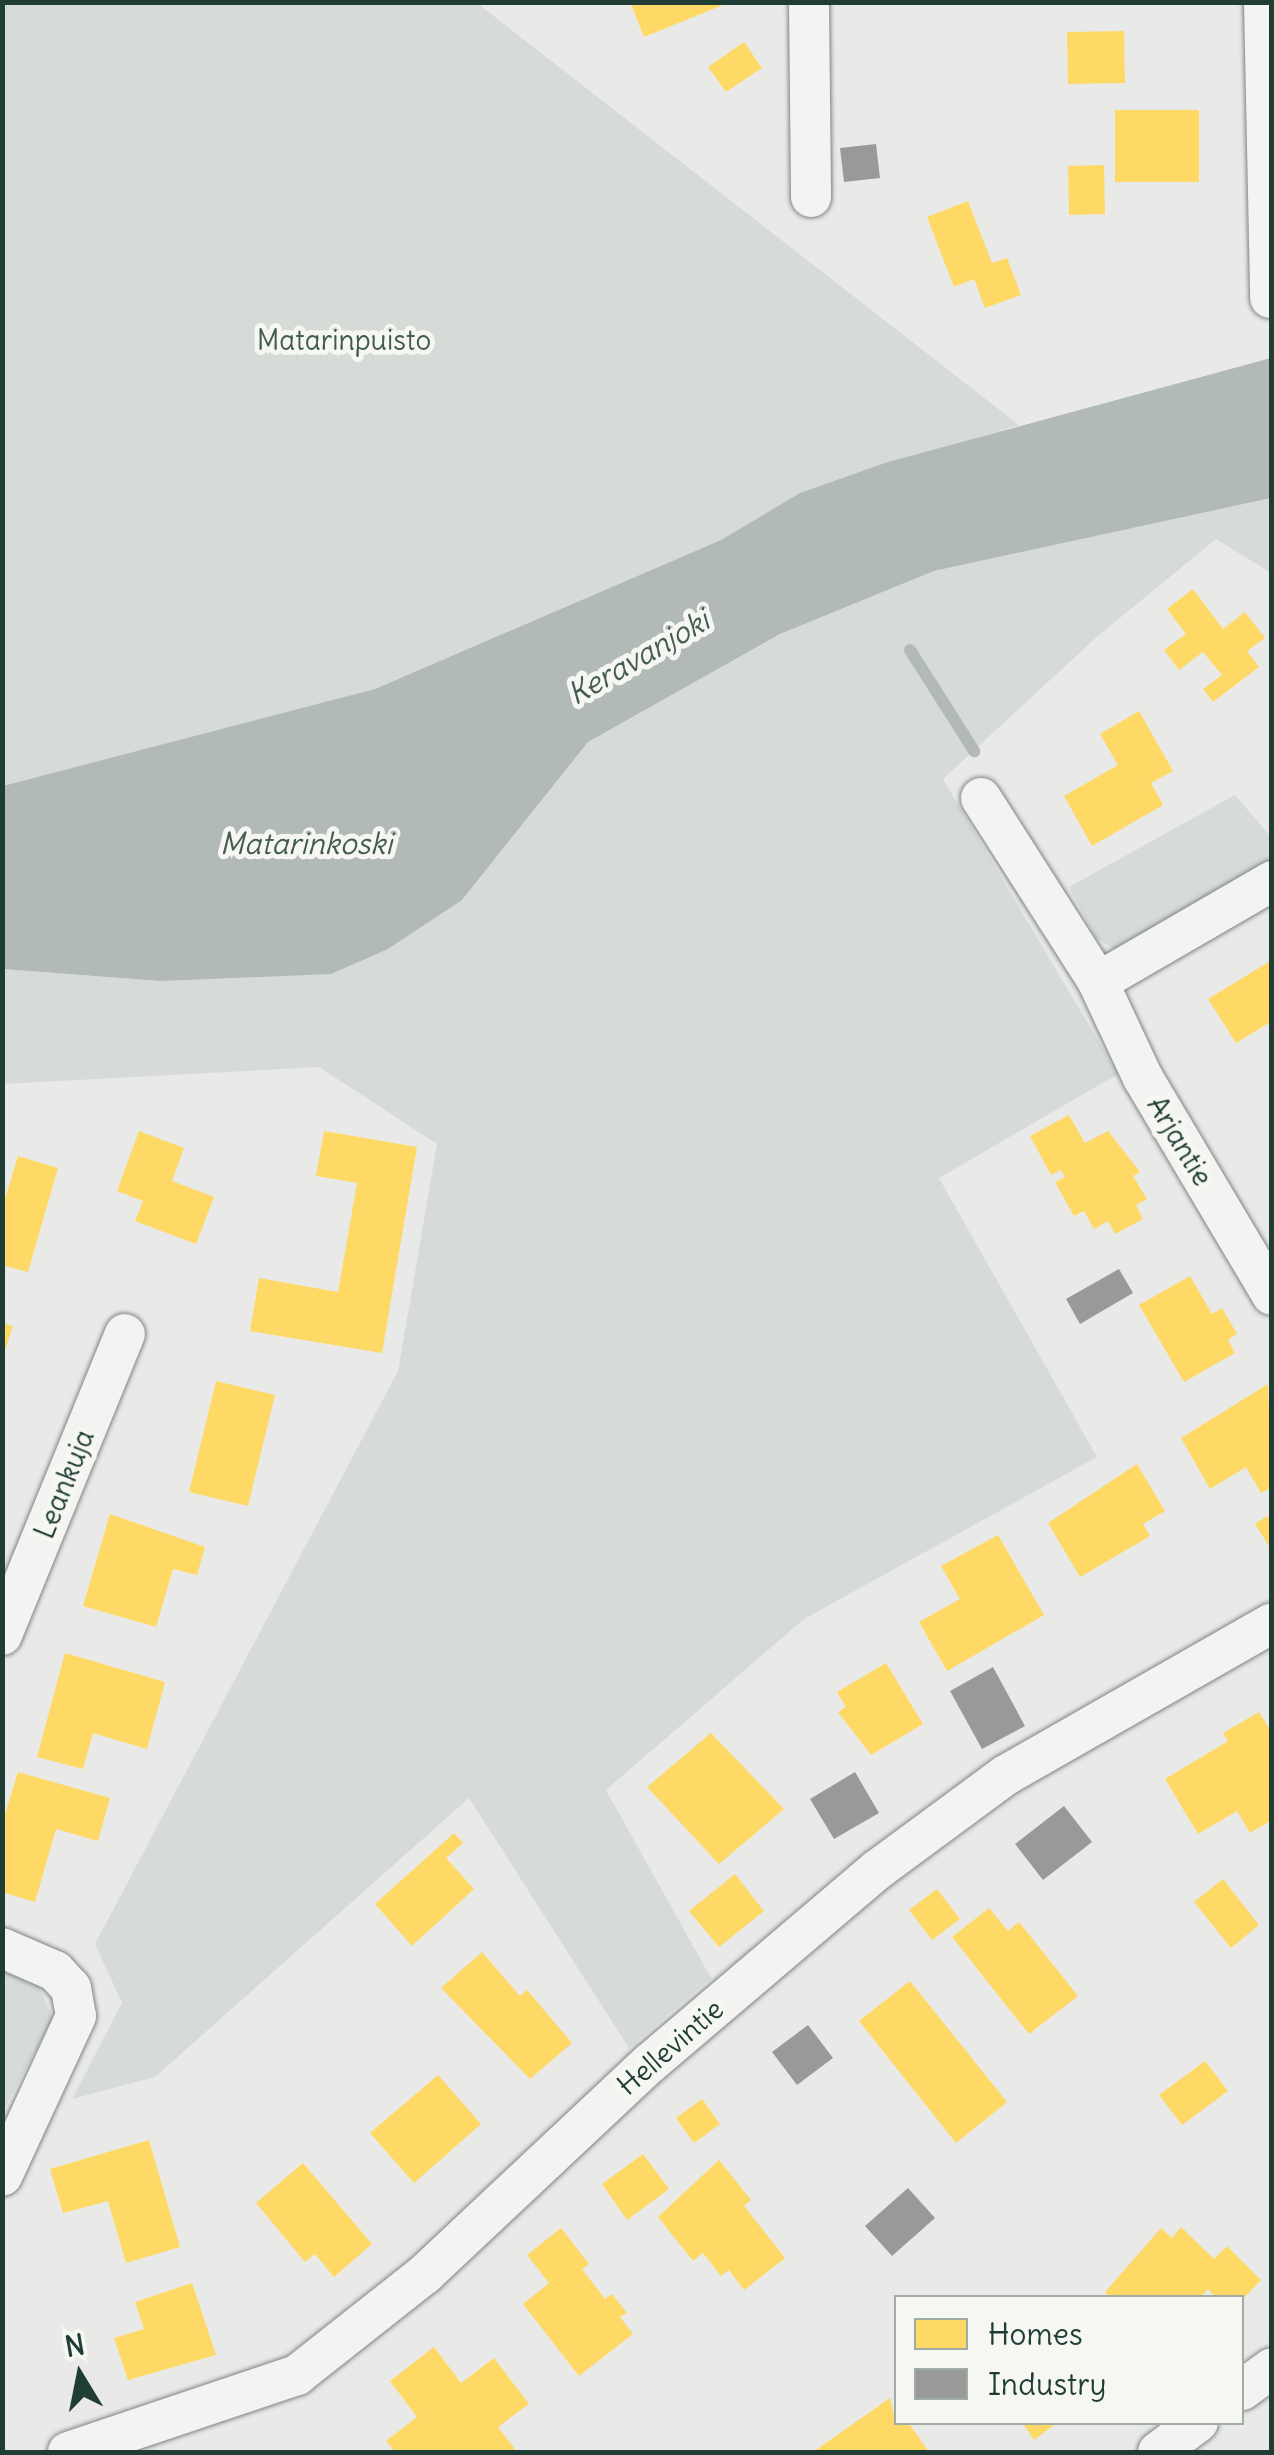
<!DOCTYPE html>
<style>
body{margin:0}
#map{position:relative;width:1274px;height:2455px;overflow:hidden;background:#e9eae8;font-family:Delius,sans-serif}
div>[style]{position:absolute}
[style*='--x']{left:calc(var(--x)*1px);top:calc(var(--y)*1px);width:calc(var(--w)*1px);rotate:calc(var(--a)*1deg)}
.green>*{inset:0;background:#d6dbd7}
.water>*{inset:0;background:#b1bab6}
.homes>*{inset:0;background:#ffd966}
.industry>*{inset:0;background:#999}
.stream>*{height:12px;margin:-6px;padding:0 6px;transform-origin:6px;border-radius:6px;background:#b1bab6}
.roads{filter:drop-shadow(0 0 2px #7f8583) drop-shadow(0 0 2px #7f8583)}
.minor>*{height:40px;margin:-20px;padding:0 20px;transform-origin:20px;border-radius:20px;background:#f3f3f1}
span{translate:-50% -50%;white-space:nowrap;text-align:center;line-height:1.15;-webkit-text-stroke:10px #f6f6f2;paint-order:stroke}
.park-label{font-size:28px;color:#415a52}
.street-label{font-size:28px;color:#1f3d34}
.water-label{font-size:30px;color:#445c54;font-style:italic}
.frame{position:absolute;inset:0;border:5px solid #1f3d34;pointer-events:none}
.legend{position:absolute;left:894px;top:2295px;width:350px;height:130px;box-sizing:border-box;background:#f6f6f2;border:2px solid #a0aca6;margin:0;padding:12px 18px;list-style:none;font-size:30px;color:#1f3d34}
.legend li{display:flex;align-items:center;gap:20px;height:50px}
.legend b{width:50px;border:2px solid #a0aca6}
.north{position:absolute;left:30px;top:2325px;width:100px;height:100px;-webkit-text-stroke:8px #f6f6f2;paint-order:stroke;rotate:350deg;font-size:28px;font-weight:700;line-height:40px;text-align:center;color:#1f3d34}
.north::after{content:'';display:block;margin:auto;width:35px;height:45px;background:#1f3d34;clip-path:polygon(50% 0,100% 100%,50% 72%,0 100%)}
</style>
<div id="map">
<div class="green">
<i style="clip-path:polygon(2px 3px,477px 3px,1019px 425px,800px 493px,721px 540px,375px 689px,3px 788px)"></i>
<i style="clip-path:polygon(1271px 498px,1271px 573px,1216px 539px,1099px 635px,943px 779px,1118px 1074px,939px 1178px,1097px 1457px,804px 1619px,606px 1790px,711px 1978px,629px 2048px,469px 1798px,155px 2077px,72px 2099px,122px 2003px,95px 1944px,398px 1371px,437px 1144px,319px 1067px,3px 1084px,3px 969px,160px 981px,240px 973px,462px 900px,588px 742px,780px 634px,934px 571px)"></i>
<i style="clip-path:polygon(1235px 795px,1271px 837px,1271px 862px,1116px 950px,1096px 938px,1069px 887px)"></i>
<i style="clip-path:polygon(2px 1969px,35px 1978px,53px 2018px,3px 2111px)"></i>
</div>
<div class="water">
<i style="clip-path:polygon(1271px 358px,1271px 498px,934px 571px,780px 634px,588px 742px,462px 900px,388px 949px,331px 974px,160px 981px,3px 969px,3px 786px,375px 689px,721px 540px,800px 493px,888px 462px)"></i>
</div>
<div class="homes">
<i style="clip-path:polygon(630px 2px,728px 2px,728px 3px,644px 37px)"></i>
<i style="clip-path:polygon(1124px 31px,1125px 83px,1068px 84px,1067px 32px)"></i>
<i style="clip-path:polygon(744px 42px,762px 68px,726px 92px,708px 67px)"></i>
<i style="clip-path:polygon(1115px 110px,1199px 110px,1199px 182px,1115px 182px)"></i>
<i style="clip-path:polygon(1104px 165px,1105px 214px,1069px 215px,1068px 166px)"></i>
<i style="clip-path:polygon(968px 201px,992px 263px,1007px 258px,1021px 295px,985px 308px,974px 279px,954px 287px,927px 217px)"></i>
<i style="clip-path:polygon(1193px 589px,1223px 629px,1245px 612px,1265px 638px,1247px 651px,1259px 667px,1213px 702px,1203px 689px,1222px 675px,1203px 652px,1179px 670px,1164px 650px,1186px 634px,1167px 609px)"></i>
<i style="clip-path:polygon(1139px 711px,1173px 771px,1151px 783px,1163px 805px,1092px 846px,1064px 796px,1118px 765px,1100px 734px)"></i>
<i style="clip-path:polygon(1272px 960px,1272px 1021px,1236px 1043px,1208px 999px)"></i>
<i style="clip-path:polygon(1069px 1115px,1085px 1143px,1108px 1131px,1140px 1172px,1133px 1176px,1147px 1199px,1136px 1205px,1143px 1219px,1115px 1234px,1108px 1221px,1094px 1229px,1084px 1211px,1074px 1216px,1055px 1182px,1065px 1177px,1061px 1170px,1051px 1175px,1030px 1136px)"></i>
<i style="clip-path:polygon(139px 1131px,184px 1148px,172px 1181px,214px 1197px,196px 1244px,135px 1221px,143px 1201px,117px 1191px)"></i>
<i style="clip-path:polygon(324px 1131px,417px 1147px,382px 1353px,250px 1331px,259px 1278px,338px 1292px,357px 1183px,316px 1176px)"></i>
<i style="clip-path:polygon(18px 1156px,58px 1168px,28px 1272px,2px 1265px,2px 1209px)"></i>
<i style="clip-path:polygon(1190px 1276px,1212px 1314px,1222px 1308px,1237px 1334px,1228px 1340px,1235px 1353px,1184px 1382px,1139px 1305px)"></i>
<i style="clip-path:polygon(2px 1323px,13px 1326px,6px 1348px,2px 1347px)"></i>
<i style="clip-path:polygon(216px 1381px,275px 1395px,248px 1506px,189px 1492px)"></i>
<i style="clip-path:polygon(1268px 1384px,1272px 1487px,1261px 1493px,1246px 1467px,1210px 1489px,1181px 1438px)"></i>
<i style="clip-path:polygon(1137px 1464px,1165px 1511px,1143px 1524px,1150px 1536px,1080px 1577px,1048px 1523px)"></i>
<i style="clip-path:polygon(110px 1514px,205px 1547px,197px 1575px,173px 1569px,156px 1627px,83px 1606px)"></i>
<i style="clip-path:polygon(1267px 1516px,1272px 1523px,1272px 1551px,1255px 1524px)"></i>
<i style="clip-path:polygon(998px 1535px,1044px 1615px,947px 1671px,919px 1622px,960px 1599px,941px 1566px)"></i>
<i style="clip-path:polygon(65px 1653px,165px 1682px,147px 1749px,93px 1733px,83px 1769px,37px 1757px)"></i>
<i style="clip-path:polygon(886px 1663px,923px 1724px,871px 1755px,838px 1712px,846px 1707px,837px 1692px)"></i>
<i style="clip-path:polygon(1259px 1712px,1272px 1733px,1272px 1820px,1250px 1833px,1237px 1811px,1198px 1834px,1165px 1779px,1228px 1741px,1223px 1733px)"></i>
<i style="clip-path:polygon(711px 1733px,784px 1809px,719px 1864px,647px 1787px)"></i>
<i style="clip-path:polygon(18px 1772px,110px 1798px,98px 1841px,56px 1829px,35px 1902px,2px 1892px,2px 1824px)"></i>
<i style="clip-path:polygon(454px 1833px,463px 1843px,446px 1858px,474px 1889px,412px 1946px,375px 1904px)"></i>
<i style="clip-path:polygon(735px 1874px,764px 1911px,719px 1947px,689px 1911px)"></i>
<i style="clip-path:polygon(1223px 1879px,1259px 1925px,1231px 1948px,1194px 1902px)"></i>
<i style="clip-path:polygon(937px 1889px,960px 1919px,932px 1940px,909px 1910px)"></i>
<i style="clip-path:polygon(989px 1908px,1008px 1931px,1019px 1922px,1078px 1996px,1029px 2034px,952px 1937px)"></i>
<i style="clip-path:polygon(482px 1952px,520px 1996px,527px 1990px,572px 2043px,530px 2079px,441px 1988px)"></i>
<i style="clip-path:polygon(910px 1981px,1007px 2102px,956px 2143px,859px 2021px)"></i>
<i style="clip-path:polygon(1205px 2061px,1228px 2091px,1182px 2125px,1159px 2095px)"></i>
<i style="clip-path:polygon(438px 2075px,481px 2124px,414px 2183px,370px 2133px)"></i>
<i style="clip-path:polygon(702px 2099px,720px 2124px,694px 2143px,676px 2118px)"></i>
<i style="clip-path:polygon(149px 2140px,180px 2247px,126px 2263px,108px 2201px,63px 2213px,50px 2169px)"></i>
<i style="clip-path:polygon(643px 2154px,669px 2189px,627px 2220px,602px 2184px)"></i>
<i style="clip-path:polygon(719px 2160px,751px 2200px,744px 2206px,785px 2258px,744px 2290px,729px 2270px,721px 2276px,703px 2253px,693px 2261px,658px 2217px)"></i>
<i style="clip-path:polygon(303px 2163px,372px 2244px,334px 2277px,315px 2254px,305px 2262px,256px 2203px)"></i>
<i style="clip-path:polygon(1181px 2227px,1214px 2259px,1227px 2246px,1261px 2280px,1242px 2300px,1216px 2298px,1208px 2289px,1200px 2298px,1110px 2298px,1105px 2292px,1161px 2228px,1172px 2238px)"></i>
<i style="clip-path:polygon(561px 2228px,589px 2264px,582px 2269px,605px 2299px,612px 2294px,627px 2313px,620px 2317px,633px 2334px,579px 2376px,523px 2304px,549px 2283px,527px 2255px)"></i>
<i style="clip-path:polygon(192px 2283px,216px 2355px,128px 2380px,114px 2338px,144px 2329px,135px 2302px)"></i>
<i style="clip-path:polygon(434px 2347px,461px 2383px,494px 2358px,529px 2404px,498px 2427px,517px 2452px,395px 2452px,386px 2441px,417px 2417px,390px 2381px)"></i>
<i style="clip-path:polygon(890px 2398px,896px 2422px,908px 2422px,929px 2452px,813px 2452px)"></i>
<i style="clip-path:polygon(1022px 2422px,1058px 2422px,1034px 2440px)"></i>
</div>
<div class="industry">
<i style="clip-path:polygon(876px 144px,880px 178px,844px 182px,840px 148px)"></i>
<i style="clip-path:polygon(1119px 1269px,1133px 1293px,1080px 1324px,1066px 1299px)"></i>
<i style="clip-path:polygon(993px 1667px,1025px 1726px,982px 1749px,950px 1691px)"></i>
<i style="clip-path:polygon(855px 1772px,879px 1813px,834px 1839px,810px 1799px)"></i>
<i style="clip-path:polygon(1064px 1806px,1092px 1842px,1043px 1880px,1015px 1844px)"></i>
<i style="clip-path:polygon(808px 2025px,833px 2058px,797px 2085px,772px 2052px)"></i>
<i style="clip-path:polygon(908px 2188px,935px 2218px,892px 2256px,865px 2226px)"></i>
</div>
<div class="stream">
<i style="--x:910;--y:650;--w:120;--a:57.6"></i>
</div>
<div class="roads">
<div class="minor">
<i style="--x:809;--y:2;--w:195;--a:89.4"></i>
<i style="--x:1264;--y:2;--w:296;--a:88.8"></i>
<i style="--x:981;--y:798;--w:218;--a:57.5"></i>
<i style="--x:1098;--y:982;--w:106;--a:64.9"></i>
<i style="--x:1143;--y:1078;--w:252;--a:59.3"></i>
<i style="--x:1098;--y:982;--w:201;--a:-30.1"></i>
<i style="--x:2;--y:1635;--w:325;--a:-67.8"></i>
<i style="--x:2;--y:1948;--w:58;--a:23.5"></i>
<i style="--x:55;--y:1971;--w:23;--a:47"></i>
<i style="--x:71;--y:1988;--w:28;--a:80"></i>
<i style="--x:76;--y:2016;--w:176;--a:114.8"></i>
<i style="--x:1242;--y:2390;--w:37;--a:-36"></i>
<i style="--x:68;--y:2452;--w:242;--a:-18.6"></i>
<i style="--x:297;--y:2375;--w:163;--a:-38.3"></i>
<i style="--x:425;--y:2274;--w:308;--a:-43.2"></i>
<i style="--x:650;--y:2063;--w:298;--a:-40.4"></i>
<i style="--x:877;--y:1870;--w:160;--a:-36.4"></i>
<i style="--x:1006;--y:1775;--w:306;--a:-29.7"></i>
<i style="--x:1158;--y:2452;--w:50;--a:-36.9"></i>
</div>
</div>
<div class="park-label">
<span style="left:344px;top:340px">Matarinpuisto</span>
</div>
<div class="street-label">
<span style="left:1180px;top:1141px;rotate:59deg">Arjantie</span>
<span style="left:64px;top:1484px;rotate:-68deg">Leankuja</span>
<span style="left:670px;top:2047px;rotate:-41deg">Hellevintie</span>
</div>
<div class="water-label">
<span style="left:638px;top:657px;rotate:-30deg">Keravanjoki</span>
<span style="left:306px;top:843px">Matarinkoski</span>
</div>
<div class="frame"></div>
<ul class="legend">
<li><b style="height:28px;background:#ffd966"></b>Homes</li>
<li><b style="height:28px;background:#999"></b>Industry</li>
</ul>
<div class="north">N</div>
</div>
